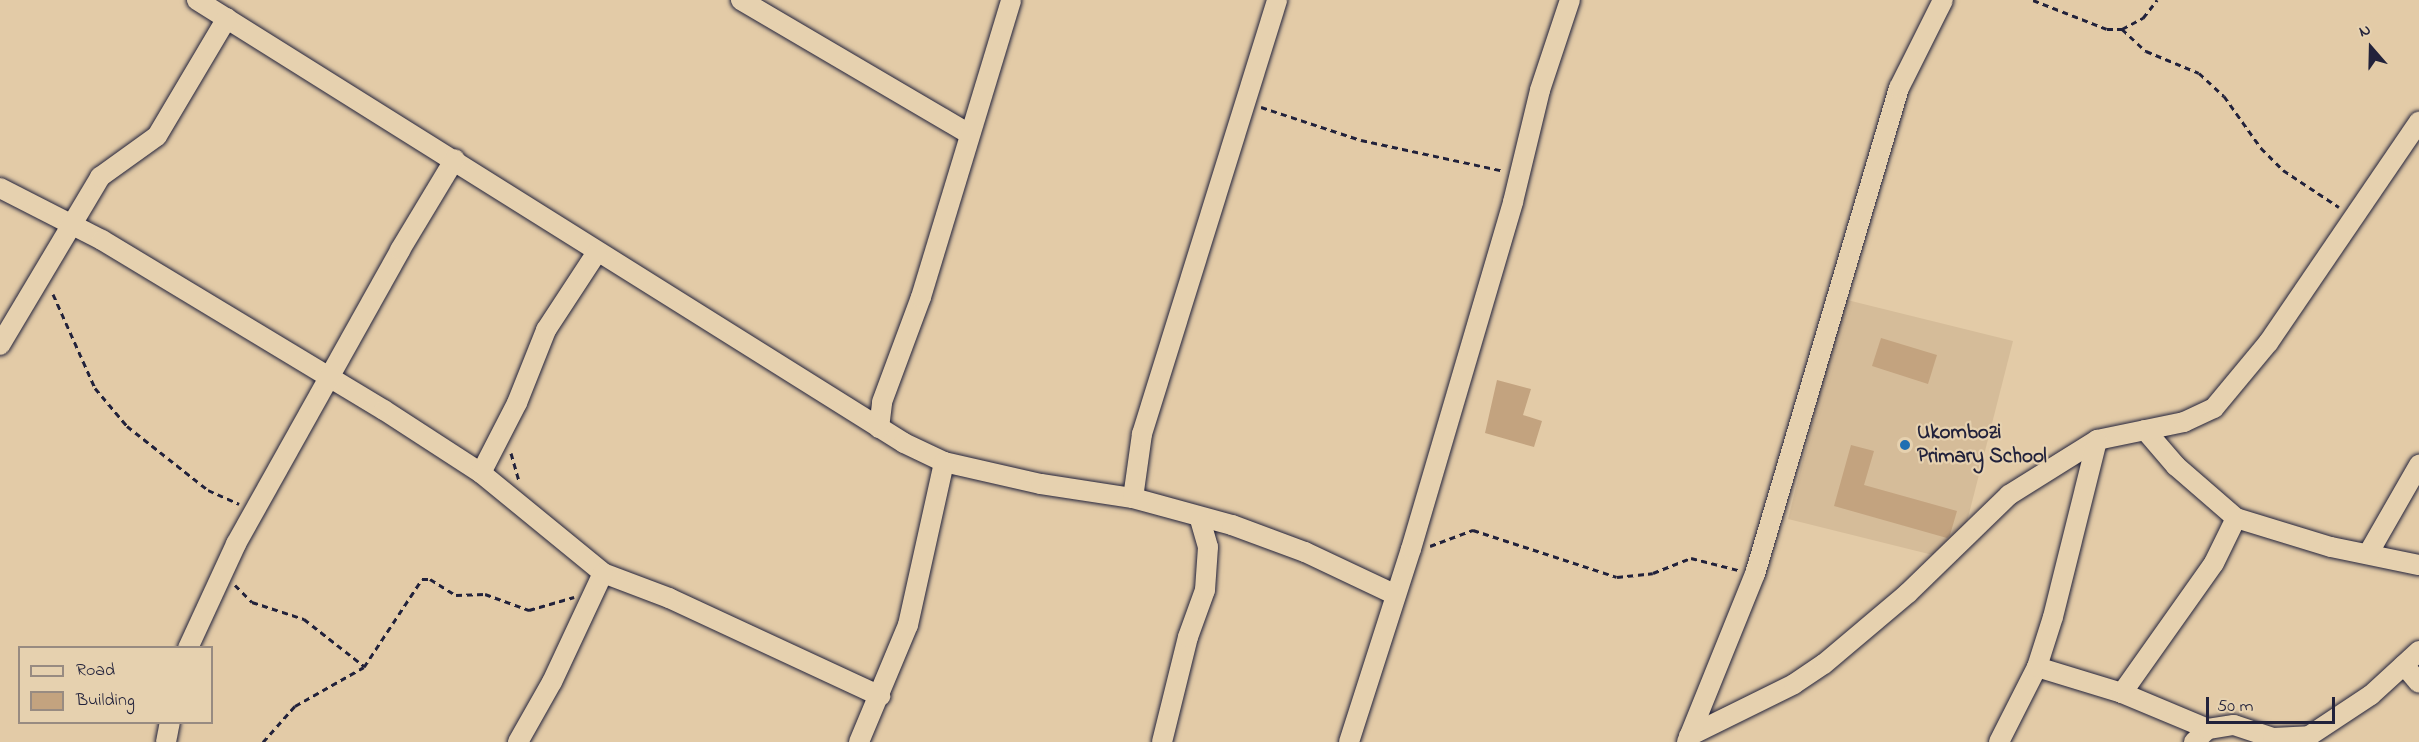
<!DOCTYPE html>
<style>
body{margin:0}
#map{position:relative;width:2419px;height:742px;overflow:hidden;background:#e3cba7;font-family:"Indie Flower",sans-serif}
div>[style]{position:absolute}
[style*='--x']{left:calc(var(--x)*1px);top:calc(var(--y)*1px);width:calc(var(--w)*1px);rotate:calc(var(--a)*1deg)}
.built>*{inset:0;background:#d5bc99}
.building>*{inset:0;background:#c3a37f}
.path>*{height:3px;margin-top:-1.5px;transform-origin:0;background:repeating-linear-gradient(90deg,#22223b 0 6px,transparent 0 10.5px)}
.roads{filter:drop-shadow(0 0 2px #22223b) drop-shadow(0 0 2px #22223b)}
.minor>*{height:20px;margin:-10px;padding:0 10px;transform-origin:10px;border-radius:10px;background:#e6d1af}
.dots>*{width:16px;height:16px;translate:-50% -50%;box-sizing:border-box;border:3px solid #e6d1af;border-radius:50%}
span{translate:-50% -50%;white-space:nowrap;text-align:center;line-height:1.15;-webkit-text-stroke:4.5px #e6d1af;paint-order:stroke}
.poi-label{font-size:21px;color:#22223b;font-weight:700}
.left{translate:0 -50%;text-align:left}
.legend{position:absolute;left:18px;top:646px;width:195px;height:78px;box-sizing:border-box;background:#e6d1af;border:2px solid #988b81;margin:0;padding:8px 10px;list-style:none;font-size:18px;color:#22223b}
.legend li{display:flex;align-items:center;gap:12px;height:30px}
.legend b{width:30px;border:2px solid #988b81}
.north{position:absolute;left:2341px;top:18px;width:60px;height:60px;-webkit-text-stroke:4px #e6d1af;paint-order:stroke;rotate:340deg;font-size:16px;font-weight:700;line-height:24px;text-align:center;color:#22223b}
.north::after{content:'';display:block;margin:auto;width:21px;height:27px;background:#22223b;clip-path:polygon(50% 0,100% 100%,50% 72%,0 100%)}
.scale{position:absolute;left:2206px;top:697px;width:129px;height:27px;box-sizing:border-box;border:3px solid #22223b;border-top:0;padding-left:8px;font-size:18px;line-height:21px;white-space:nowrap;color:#22223b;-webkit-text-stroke:4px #e6d1af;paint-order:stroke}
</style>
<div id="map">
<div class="built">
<i style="clip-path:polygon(1843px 299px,2013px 341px,1957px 561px,1788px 519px)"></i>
</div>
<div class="building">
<i style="clip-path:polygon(1881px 338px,1937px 355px,1928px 384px,1872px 366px)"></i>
<i style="clip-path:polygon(1497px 380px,1531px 389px,1523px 415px,1542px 421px,1534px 447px,1485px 433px)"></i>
<i style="clip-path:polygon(1851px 445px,1874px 451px,1864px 485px,1957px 511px,1950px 535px,1947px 538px,1834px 506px)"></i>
</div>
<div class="path">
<i style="--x:2033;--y:0;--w:79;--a:21.4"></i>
<i style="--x:2107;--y:29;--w:15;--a:0"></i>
<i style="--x:2122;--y:29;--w:24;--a:-28"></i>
<i style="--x:2143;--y:18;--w:23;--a:-52"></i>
<i style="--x:2122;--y:29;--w:33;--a:43"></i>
<i style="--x:2146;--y:51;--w:57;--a:22.5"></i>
<i style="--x:2199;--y:73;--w:34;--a:43"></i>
<i style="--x:2224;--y:96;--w:64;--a:54.6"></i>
<i style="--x:2261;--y:148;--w:31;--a:45"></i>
<i style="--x:2283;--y:170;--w:67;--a:33.5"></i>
<i style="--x:1261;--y:107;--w:105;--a:18.3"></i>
<i style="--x:1361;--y:140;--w:146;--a:12.2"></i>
<i style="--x:53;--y:294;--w:103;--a:65.9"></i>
<i style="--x:95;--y:388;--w:50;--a:49.9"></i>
<i style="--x:127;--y:426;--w:103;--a:38.3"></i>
<i style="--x:208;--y:490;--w:34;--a:24"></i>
<i style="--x:511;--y:453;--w:29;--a:74"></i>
<i style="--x:1430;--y:546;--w:46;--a:-20.4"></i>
<i style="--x:1473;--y:530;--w:151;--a:18.1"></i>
<i style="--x:1617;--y:577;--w:36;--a:-6"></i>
<i style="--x:1653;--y:573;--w:41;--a:-21.5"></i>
<i style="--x:1691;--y:558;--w:49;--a:14.3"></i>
<i style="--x:235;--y:585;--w:24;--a:45"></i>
<i style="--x:252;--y:602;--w:55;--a:18.1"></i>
<i style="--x:304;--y:619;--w:76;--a:38.1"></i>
<i style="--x:263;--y:742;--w:48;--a:-48.4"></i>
<i style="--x:295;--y:706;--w:79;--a:-29.5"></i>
<i style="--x:364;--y:667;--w:105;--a:-56.6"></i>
<i style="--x:422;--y:579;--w:8;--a:0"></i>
<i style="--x:430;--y:579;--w:31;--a:32"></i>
<i style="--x:456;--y:595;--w:29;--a:-2"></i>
<i style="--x:485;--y:594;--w:47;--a:20"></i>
<i style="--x:529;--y:610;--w:47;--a:-16.1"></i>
</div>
<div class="roads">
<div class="minor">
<i style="--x:197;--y:0;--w:834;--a:32.07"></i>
<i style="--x:904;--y:443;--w:44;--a:25.4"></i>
<i style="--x:944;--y:462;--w:99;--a:12.8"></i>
<i style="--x:1041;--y:484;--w:93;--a:8.7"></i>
<i style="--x:1133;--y:498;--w:103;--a:15.3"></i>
<i style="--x:1232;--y:525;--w:78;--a:20.3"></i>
<i style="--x:1305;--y:552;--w:98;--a:25.3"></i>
<i style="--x:741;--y:0;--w:263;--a:30.4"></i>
<i style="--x:0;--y:188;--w:114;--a:27"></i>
<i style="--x:102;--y:240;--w:329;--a:31.1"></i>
<i style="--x:384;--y:410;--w:116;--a:33"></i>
<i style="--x:481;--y:473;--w:158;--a:39.3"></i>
<i style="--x:603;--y:573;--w:71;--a:20.7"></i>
<i style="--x:669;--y:598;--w:233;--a:24.9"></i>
<i style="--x:0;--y:345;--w:196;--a:-59.2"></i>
<i style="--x:100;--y:177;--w:70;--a:-35.7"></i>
<i style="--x:157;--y:136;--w:137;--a:-59.3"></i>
<i style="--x:879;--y:428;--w:26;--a:-83"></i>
<i style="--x:882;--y:402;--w:112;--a:-69.6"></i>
<i style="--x:921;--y:297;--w:310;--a:-73.1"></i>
<i style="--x:2145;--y:430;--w:48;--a:49.3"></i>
<i style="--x:2176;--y:466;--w:79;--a:40.9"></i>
<i style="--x:2236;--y:518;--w:99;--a:17"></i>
<i style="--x:2331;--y:547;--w:90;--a:11.6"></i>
<i style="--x:481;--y:473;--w:79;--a:-62.8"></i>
<i style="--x:517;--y:403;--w:79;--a:-68.3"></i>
<i style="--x:546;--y:330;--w:93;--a:-56.8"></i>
<i style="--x:1133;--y:498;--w:65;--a:-82"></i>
<i style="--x:1142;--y:434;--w:455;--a:-72.7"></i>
<i style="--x:2368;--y:554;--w:103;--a:-60.2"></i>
<i style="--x:188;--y:648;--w:115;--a:-65.2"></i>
<i style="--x:236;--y:544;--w:337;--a:-60.8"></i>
<i style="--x:400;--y:250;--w:106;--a:-58.9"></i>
<i style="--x:2404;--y:665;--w:23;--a:50"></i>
<i style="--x:2037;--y:667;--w:89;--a:17"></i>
<i style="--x:2122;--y:693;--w:93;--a:22.7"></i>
<i style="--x:2122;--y:693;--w:159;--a:-54.7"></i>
<i style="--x:2214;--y:563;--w:50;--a:-63.9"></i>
<i style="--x:1689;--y:736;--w:117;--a:-26.3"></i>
<i style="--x:1794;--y:684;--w:36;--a:-34"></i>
<i style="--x:1824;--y:664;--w:110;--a:-40.2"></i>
<i style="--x:1908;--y:593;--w:141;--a:-44.1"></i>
<i style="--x:2009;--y:495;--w:104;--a:-32"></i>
<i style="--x:2097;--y:440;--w:89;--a:-11.7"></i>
<i style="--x:2184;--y:422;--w:33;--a:-25"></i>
<i style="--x:2214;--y:408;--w:85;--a:-50.3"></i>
<i style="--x:2268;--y:343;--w:268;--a:-55.7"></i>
<i style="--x:166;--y:742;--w:20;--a:-79"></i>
<i style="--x:518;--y:742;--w:69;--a:-60.5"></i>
<i style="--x:552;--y:682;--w:120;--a:-64.9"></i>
<i style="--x:859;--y:742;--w:127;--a:-67.3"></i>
<i style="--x:908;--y:625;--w:167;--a:-77.5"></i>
<i style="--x:1162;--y:742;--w:108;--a:-76.1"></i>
<i style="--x:1188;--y:637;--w:50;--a:-70.1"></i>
<i style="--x:1205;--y:590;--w:43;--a:-86"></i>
<i style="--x:1208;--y:547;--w:29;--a:-106"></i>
<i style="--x:1349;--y:742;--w:203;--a:-72.2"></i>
<i style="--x:1411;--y:549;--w:362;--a:-73.6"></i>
<i style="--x:1513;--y:202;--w:115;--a:-76.4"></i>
<i style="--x:1540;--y:90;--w:95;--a:-71.6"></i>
<i style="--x:1687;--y:742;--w:181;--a:-68"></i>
<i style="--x:1755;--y:574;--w:507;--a:-73.5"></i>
<i style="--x:1899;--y:88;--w:98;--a:-63.4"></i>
<i style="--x:1999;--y:742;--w:84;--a:-63.1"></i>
<i style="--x:2037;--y:667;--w:52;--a:-72.3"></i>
<i style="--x:2053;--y:617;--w:182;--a:-76"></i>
<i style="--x:2194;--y:742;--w:19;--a:-43"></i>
<i style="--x:2208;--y:729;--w:26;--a:-9"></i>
<i style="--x:2234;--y:725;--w:41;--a:18.4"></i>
<i style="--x:2273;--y:738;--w:36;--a:-3"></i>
<i style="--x:2309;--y:736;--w:74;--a:-33.5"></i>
<i style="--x:2371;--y:695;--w:65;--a:-42.5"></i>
</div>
</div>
<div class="dots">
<i style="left:1905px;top:445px;background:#1f6fb2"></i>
</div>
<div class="poi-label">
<span class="left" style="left:1917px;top:445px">Ukombozi<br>Primary School</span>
</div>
<ul class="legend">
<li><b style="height:8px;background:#e6d1af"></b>Road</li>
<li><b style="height:16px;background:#c3a37f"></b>Building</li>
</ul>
<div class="north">N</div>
<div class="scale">50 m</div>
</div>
